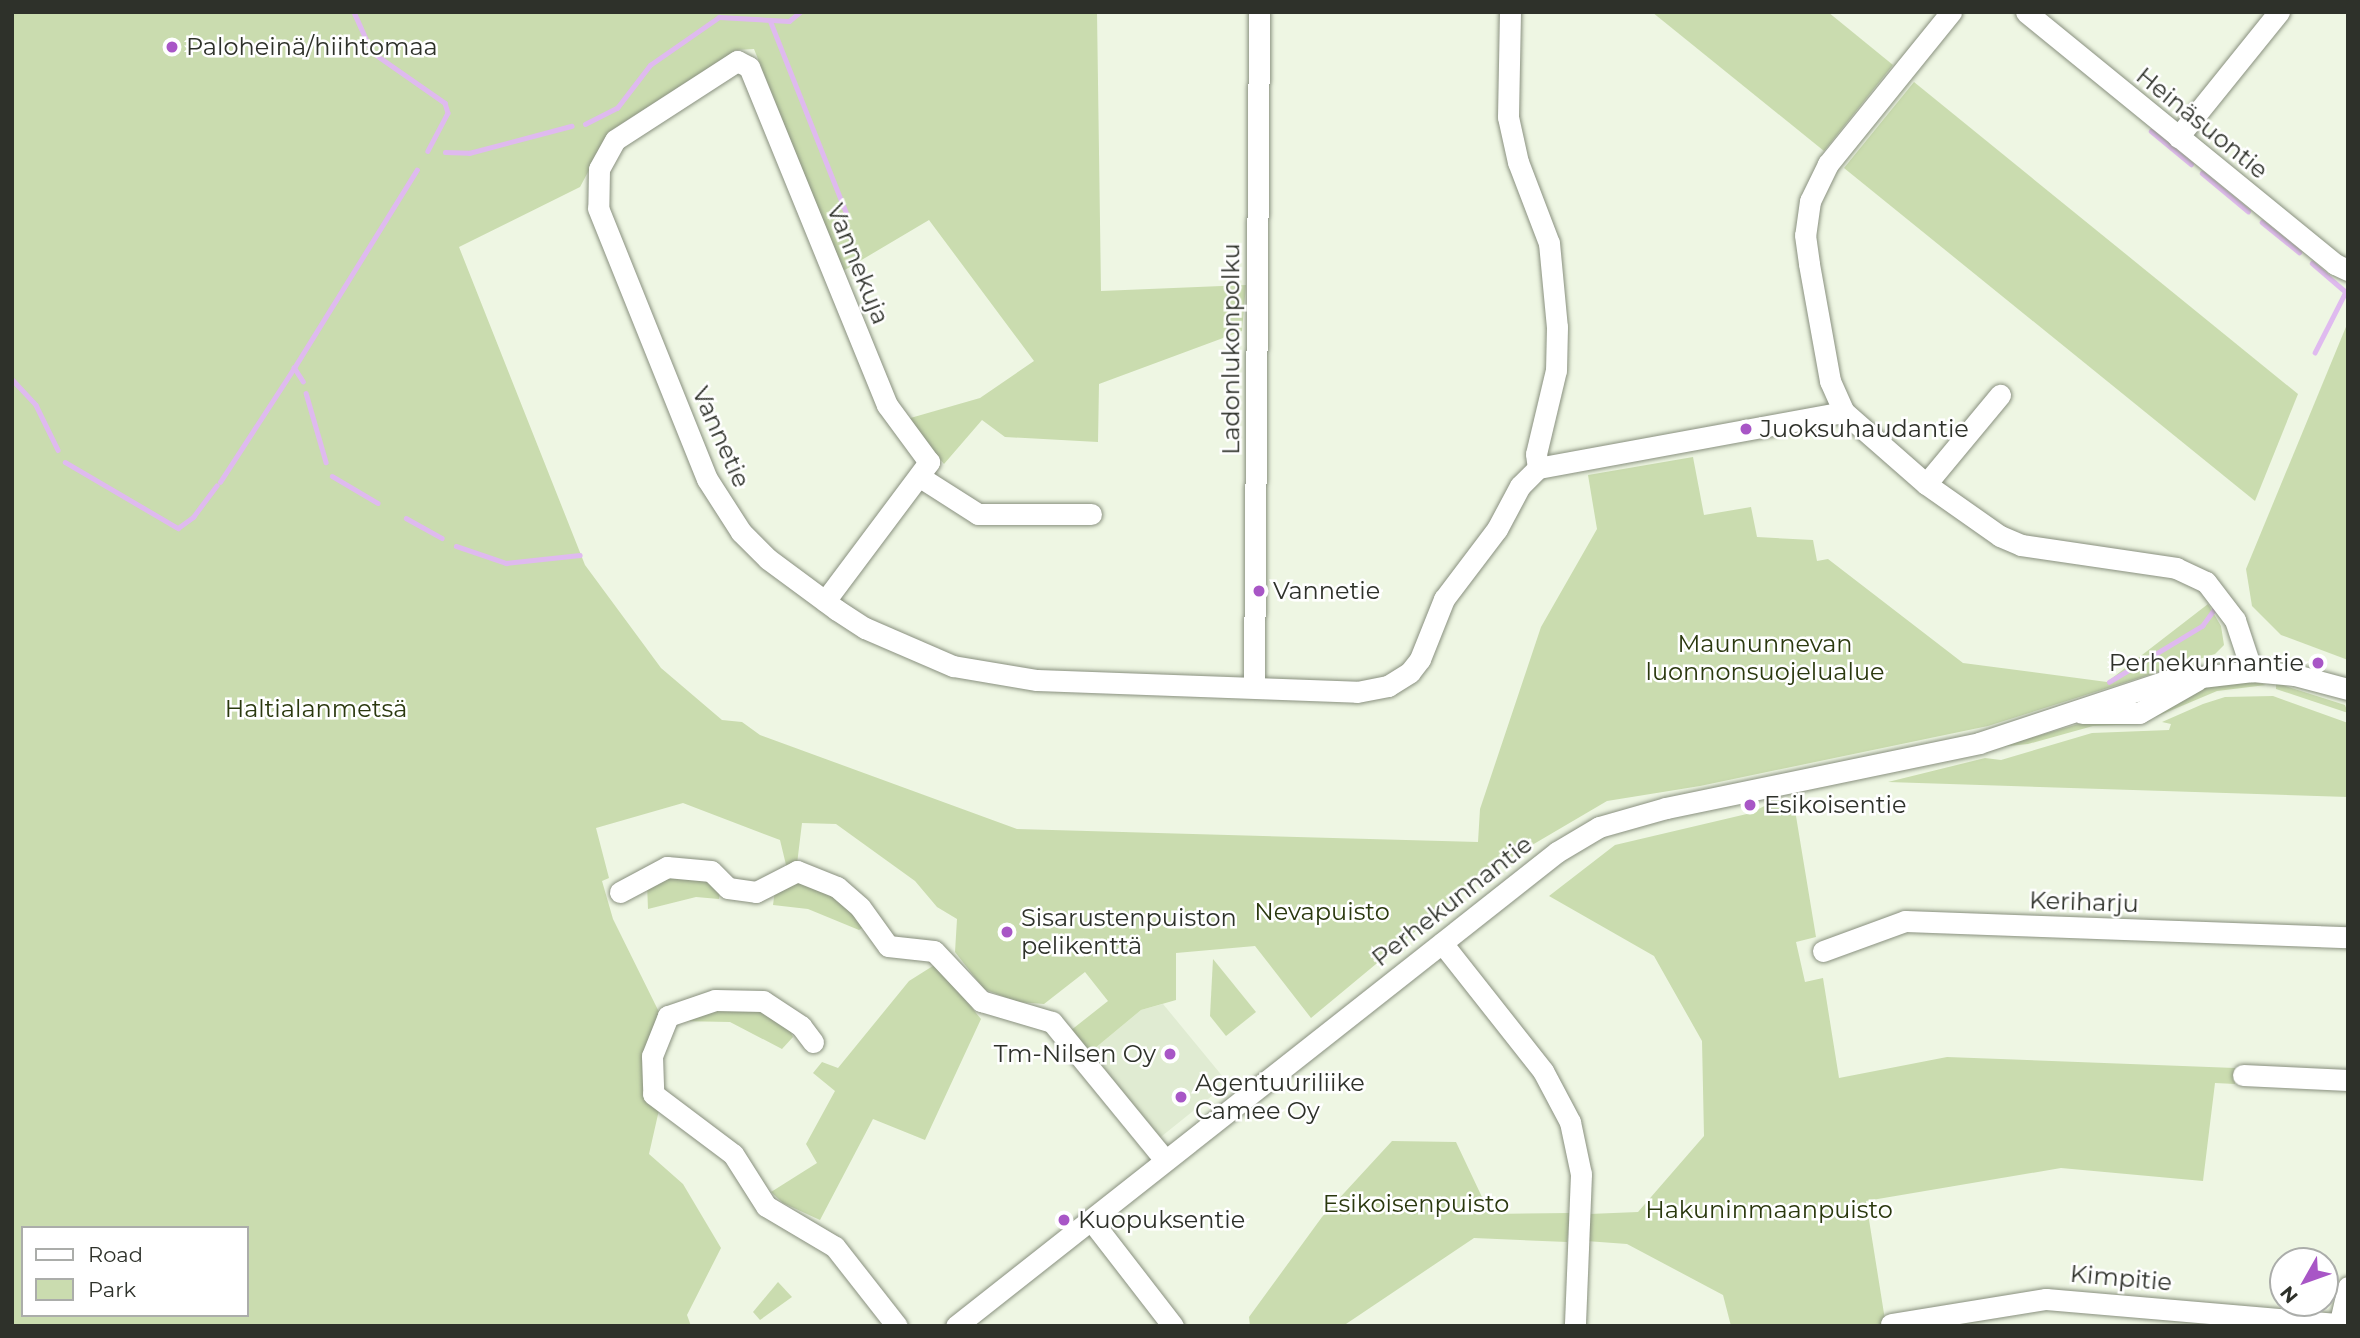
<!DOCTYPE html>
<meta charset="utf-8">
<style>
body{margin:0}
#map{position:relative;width:2360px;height:1338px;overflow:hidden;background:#eef6e3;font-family:Montserrat,sans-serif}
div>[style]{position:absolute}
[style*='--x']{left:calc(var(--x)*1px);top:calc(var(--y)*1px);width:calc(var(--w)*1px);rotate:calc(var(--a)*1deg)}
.built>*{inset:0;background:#e0ebd2}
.green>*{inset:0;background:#cadcaf}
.stream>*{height:4.5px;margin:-2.25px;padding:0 2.25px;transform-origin:2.25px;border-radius:2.25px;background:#dfbaef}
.roads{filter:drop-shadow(0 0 2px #89907f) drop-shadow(0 0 2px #89907f)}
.minor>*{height:21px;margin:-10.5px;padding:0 10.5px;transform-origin:10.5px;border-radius:10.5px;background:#fff}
.dots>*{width:19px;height:19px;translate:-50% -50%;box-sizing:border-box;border:4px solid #fff;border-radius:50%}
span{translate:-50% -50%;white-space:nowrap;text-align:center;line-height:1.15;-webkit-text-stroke:5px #fff;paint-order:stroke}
.poi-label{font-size:24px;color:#2e312a}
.left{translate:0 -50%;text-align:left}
.right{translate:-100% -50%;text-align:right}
.street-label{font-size:24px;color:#2e312a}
.park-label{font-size:24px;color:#2a380e}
.frame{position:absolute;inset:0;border:14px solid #2e312a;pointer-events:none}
.legend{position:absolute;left:21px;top:1226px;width:228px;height:91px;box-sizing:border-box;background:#fff;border:2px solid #abadaa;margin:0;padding:9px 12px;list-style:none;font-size:21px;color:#2e312a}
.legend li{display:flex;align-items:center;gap:14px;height:35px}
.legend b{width:35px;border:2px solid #abadaa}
.north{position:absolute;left:2269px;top:1247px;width:70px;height:70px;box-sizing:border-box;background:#fff;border:2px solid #abadaa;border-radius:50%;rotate:230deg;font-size:19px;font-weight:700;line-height:28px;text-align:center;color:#2e312a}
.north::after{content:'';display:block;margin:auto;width:24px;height:32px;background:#a856c6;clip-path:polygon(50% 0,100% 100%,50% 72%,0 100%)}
</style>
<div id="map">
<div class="built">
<i style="clip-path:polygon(1163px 1004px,1228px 1083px,1157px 1140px,1088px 1054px,1141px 1010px)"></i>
</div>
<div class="green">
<i style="clip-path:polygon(evenodd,12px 12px,1097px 12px,1101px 291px,1246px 285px,1242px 331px,1099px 384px,1098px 442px,1005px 437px,982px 420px,944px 464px,907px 419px,980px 398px,1034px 361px,929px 220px,843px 271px,754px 49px,736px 50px,610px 131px,580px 187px,459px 247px,585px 565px,661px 668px,722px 720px,742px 722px,760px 735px,1017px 829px,1478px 842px,1480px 809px,1541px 627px,1597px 529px,1588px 475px,1693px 457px,1704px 515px,1751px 507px,1757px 537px,1813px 540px,1817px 561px,1828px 559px,1963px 663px,2107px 682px,2208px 604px,2221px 626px,2224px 645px,2215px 654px,1988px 726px,1700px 786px,1607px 801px,1488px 871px,1311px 1018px,1255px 946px,1176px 953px,1176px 1000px,1141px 1010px,1088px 1054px,1070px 1031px,1108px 1001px,1085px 972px,1044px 1004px,1018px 1002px,984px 989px,955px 952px,957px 919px,937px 907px,915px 881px,836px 824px,802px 823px,797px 864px,787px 869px,780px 840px,683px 803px,596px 828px,609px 878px,602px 881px,613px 919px,660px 1014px,645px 1057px,647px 1103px,659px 1110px,649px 1154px,683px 1184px,721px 1248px,687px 1315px,691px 1326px,12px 1326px,12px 12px,23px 1228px,247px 1228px,247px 1315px,23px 1315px,23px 1228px)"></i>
<i style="clip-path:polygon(1652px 12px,1828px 12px,1893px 65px,1824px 151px)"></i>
<i style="clip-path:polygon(1914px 82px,2298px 394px,2255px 501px,1844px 168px)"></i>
<i style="clip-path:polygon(2348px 322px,2348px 660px,2281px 635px,2252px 606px,2246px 569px)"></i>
<i style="clip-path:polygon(2252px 681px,2266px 685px,2217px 691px,2139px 724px,2093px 726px,2028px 744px,1999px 747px,2213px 685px)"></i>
<i style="clip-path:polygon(2276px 683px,2345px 705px,2348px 713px,2276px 689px)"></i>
<i style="clip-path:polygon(2273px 696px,2348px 723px,2348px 797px,1888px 782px,1985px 758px,2001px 760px,2092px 733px,2169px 730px,2171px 724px,2162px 722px,2203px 704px,2225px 697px)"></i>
<i style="clip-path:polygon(1793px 798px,1816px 937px,1796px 942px,1805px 982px,1823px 978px,1839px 1078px,1947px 1057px,2235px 1068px,2235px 1084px,2215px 1083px,2203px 1181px,2061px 1168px,1866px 1201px,1886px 1326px,1731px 1326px,1723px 1295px,1627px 1244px,1586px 1241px,1589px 1214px,1638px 1212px,1704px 1136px,1702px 1041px,1654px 956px,1549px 896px,1615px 845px,1751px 813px,1772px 802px)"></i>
<i style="clip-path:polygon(663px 875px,710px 880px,720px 890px,719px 899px,696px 897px,648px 909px,647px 884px)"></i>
<i style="clip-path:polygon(792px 881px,836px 895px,865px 926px,859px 930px,808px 909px,773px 905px,775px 890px)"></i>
<i style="clip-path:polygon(1213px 959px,1256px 1012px,1226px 1036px,1210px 1016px)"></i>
<i style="clip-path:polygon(936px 964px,981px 1019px,925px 1140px,873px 1119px,820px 1220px,783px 1203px,771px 1192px,817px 1163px,806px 1144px,835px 1091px,813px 1073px,822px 1062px,838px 1068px,909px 981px)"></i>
<i style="clip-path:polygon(755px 1006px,788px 1026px,793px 1037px,782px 1049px,730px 1022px,678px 1021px,703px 1008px)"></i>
<i style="clip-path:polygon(1392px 1141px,1456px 1142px,1490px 1214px,1570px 1213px,1567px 1242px,1474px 1238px,1343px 1326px,1250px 1326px,1249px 1317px,1322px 1217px)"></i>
<i style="clip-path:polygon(778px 1282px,792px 1297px,760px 1320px,753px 1312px)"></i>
</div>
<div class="stream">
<i style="--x:354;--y:12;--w:44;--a:65.8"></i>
<i style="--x:372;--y:52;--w:89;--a:34.9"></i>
<i style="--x:445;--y:103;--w:10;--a:73"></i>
<i style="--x:448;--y:113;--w:43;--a:117.8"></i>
<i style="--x:770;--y:20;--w:209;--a:68.4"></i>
<i style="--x:585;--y:124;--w:36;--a:-27"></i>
<i style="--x:617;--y:108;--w:54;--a:-52.5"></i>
<i style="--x:650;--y:65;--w:84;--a:-34.8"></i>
<i style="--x:719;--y:17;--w:70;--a:3.3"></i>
<i style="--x:789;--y:21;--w:14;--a:-39"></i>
<i style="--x:2151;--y:131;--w:52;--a:39.5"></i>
<i style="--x:445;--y:152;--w:24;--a:2"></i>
<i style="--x:469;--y:153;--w:106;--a:-14.8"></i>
<i style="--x:2202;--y:173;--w:60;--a:39.6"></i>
<i style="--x:2262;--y:222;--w:48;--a:39"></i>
<i style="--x:2312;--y:263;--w:45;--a:40.5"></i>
<i style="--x:2346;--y:292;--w:68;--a:116.9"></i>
<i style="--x:12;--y:379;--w:35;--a:47"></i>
<i style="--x:36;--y:405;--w:50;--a:63.9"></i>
<i style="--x:303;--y:382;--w:17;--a:-123"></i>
<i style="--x:294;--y:368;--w:233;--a:-58.2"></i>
<i style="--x:306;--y:393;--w:72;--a:73.8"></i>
<i style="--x:65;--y:462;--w:131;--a:30.3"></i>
<i style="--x:178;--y:528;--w:19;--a:-36"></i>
<i style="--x:193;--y:517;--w:39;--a:-53"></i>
<i style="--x:332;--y:476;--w:53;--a:30.4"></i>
<i style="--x:220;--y:482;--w:136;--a:-57"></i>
<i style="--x:406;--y:518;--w:41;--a:29.1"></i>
<i style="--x:456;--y:546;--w:53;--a:18.8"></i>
<i style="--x:506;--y:563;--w:74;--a:-6.2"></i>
<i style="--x:2109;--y:682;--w:109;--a:-31.1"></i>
<i style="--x:2202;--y:626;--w:22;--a:-54"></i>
</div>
<div class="roads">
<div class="minor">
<i style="--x:1510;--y:12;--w:105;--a:91.1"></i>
<i style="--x:1508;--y:117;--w:46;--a:77.5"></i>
<i style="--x:1518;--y:162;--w:87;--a:69.1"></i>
<i style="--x:1549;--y:243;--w:84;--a:84.6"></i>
<i style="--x:1557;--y:327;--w:43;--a:91.3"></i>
<i style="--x:1556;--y:370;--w:86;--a:103.4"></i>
<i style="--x:1536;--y:454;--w:14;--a:82"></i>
<i style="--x:1951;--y:12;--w:196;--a:129"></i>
<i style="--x:1828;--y:164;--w:41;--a:115.9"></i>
<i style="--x:1810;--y:201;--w:34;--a:98"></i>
<i style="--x:1805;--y:235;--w:29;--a:82"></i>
<i style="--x:1809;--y:264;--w:119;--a:79.8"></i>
<i style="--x:1830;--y:381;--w:34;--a:66"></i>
<i style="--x:1844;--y:412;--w:109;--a:41.3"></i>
<i style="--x:1926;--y:484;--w:90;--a:35.1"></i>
<i style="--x:2000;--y:536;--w:23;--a:23"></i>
<i style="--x:2021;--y:545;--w:157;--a:8.4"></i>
<i style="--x:2176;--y:568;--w:33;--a:25"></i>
<i style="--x:2206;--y:582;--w:48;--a:52.7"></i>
<i style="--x:2235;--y:620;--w:54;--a:71.6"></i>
<i style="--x:2026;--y:12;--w:399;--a:39.2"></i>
<i style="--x:2335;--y:264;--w:14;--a:25"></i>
<i style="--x:2178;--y:137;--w:161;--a:-51.1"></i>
<i style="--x:920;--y:477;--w:69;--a:32.5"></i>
<i style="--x:978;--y:514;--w:113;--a:0"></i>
<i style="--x:1926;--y:484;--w:116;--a:-50.3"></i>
<i style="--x:825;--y:601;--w:174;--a:-53.2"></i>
<i style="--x:929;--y:462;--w:71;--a:-126.4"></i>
<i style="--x:887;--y:405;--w:365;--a:-112.2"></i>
<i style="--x:749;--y:67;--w:13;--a:-153"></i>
<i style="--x:737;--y:61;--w:145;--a:147.1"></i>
<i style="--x:615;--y:140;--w:33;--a:119"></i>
<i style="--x:599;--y:169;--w:39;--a:91"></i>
<i style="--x:598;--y:208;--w:292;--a:68.1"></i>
<i style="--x:707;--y:479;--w:63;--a:57.3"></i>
<i style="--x:741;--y:532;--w:38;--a:45"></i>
<i style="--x:768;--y:559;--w:86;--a:36.5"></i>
<i style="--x:837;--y:610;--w:33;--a:33"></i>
<i style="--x:865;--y:628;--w:96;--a:23.4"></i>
<i style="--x:953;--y:666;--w:85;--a:9.5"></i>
<i style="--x:1037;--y:680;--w:320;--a:2.1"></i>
<i style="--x:1357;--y:692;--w:32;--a:-11"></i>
<i style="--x:1388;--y:686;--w:26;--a:-32"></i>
<i style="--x:1410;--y:672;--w:16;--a:-52"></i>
<i style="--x:1420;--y:659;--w:65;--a:-68.2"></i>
<i style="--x:1444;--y:599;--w:88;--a:-52.9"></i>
<i style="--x:1497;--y:529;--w:49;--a:-61.9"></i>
<i style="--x:1520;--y:486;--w:25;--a:-45"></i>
<i style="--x:1538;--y:468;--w:311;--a:-10.4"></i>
<i style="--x:1254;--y:686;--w:674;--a:-89.57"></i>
<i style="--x:2082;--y:713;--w:57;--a:0"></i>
<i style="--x:2139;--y:713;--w:67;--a:-29.6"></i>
<i style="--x:620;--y:892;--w:53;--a:-28"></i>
<i style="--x:667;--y:867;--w:44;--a:5.2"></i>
<i style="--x:711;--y:871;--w:24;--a:45"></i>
<i style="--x:728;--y:888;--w:28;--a:8"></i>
<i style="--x:756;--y:892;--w:46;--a:-27.1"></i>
<i style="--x:797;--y:871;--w:43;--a:21.8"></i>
<i style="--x:837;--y:887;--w:30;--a:41"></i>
<i style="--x:860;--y:907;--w:48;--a:54.3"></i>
<i style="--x:888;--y:946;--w:46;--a:6.2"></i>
<i style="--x:934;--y:951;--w:69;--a:46.8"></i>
<i style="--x:981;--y:1001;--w:74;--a:16.5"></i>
<i style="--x:1052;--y:1022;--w:178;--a:50.7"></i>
<i style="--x:1442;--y:943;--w:163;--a:51.7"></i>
<i style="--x:1543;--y:1071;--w:58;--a:62.1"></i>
<i style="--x:1570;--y:1122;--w:53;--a:78.1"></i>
<i style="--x:1581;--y:1174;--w:152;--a:92.3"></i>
<i style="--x:1823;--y:951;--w:87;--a:-20.1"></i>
<i style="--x:1905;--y:921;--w:443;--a:2.1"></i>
<i style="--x:813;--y:1042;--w:20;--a:-127"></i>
<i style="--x:801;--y:1026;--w:45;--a:-146.7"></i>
<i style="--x:763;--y:1001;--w:48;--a:-178.8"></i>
<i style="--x:715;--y:1000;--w:50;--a:161.2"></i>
<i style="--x:668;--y:1016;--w:43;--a:111.8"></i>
<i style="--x:652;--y:1056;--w:38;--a:88"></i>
<i style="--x:653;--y:1094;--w:100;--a:36.9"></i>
<i style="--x:733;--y:1154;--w:62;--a:57.6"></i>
<i style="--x:766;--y:1206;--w:80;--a:30.7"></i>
<i style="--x:835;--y:1247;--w:100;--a:51.9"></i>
<i style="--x:2243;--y:1075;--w:105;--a:2.7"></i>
<i style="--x:1091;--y:1220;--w:134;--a:52.3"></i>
<i style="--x:1891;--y:1324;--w:157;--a:-9.2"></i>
<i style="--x:2046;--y:1299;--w:303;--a:4.9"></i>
<i style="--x:956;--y:1326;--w:765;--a:-38.26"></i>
<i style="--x:1557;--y:852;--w:49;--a:-30.8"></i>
<i style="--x:1599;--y:827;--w:70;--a:-15.8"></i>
<i style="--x:1666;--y:808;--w:320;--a:-11.7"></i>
<i style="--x:1979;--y:743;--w:198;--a:-18.3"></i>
<i style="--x:2167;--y:681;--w:86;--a:-6.7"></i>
<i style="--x:2252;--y:671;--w:43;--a:5.3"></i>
<i style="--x:2295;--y:675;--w:55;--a:14.8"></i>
<i style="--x:2339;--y:1326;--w:40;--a:-77"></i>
</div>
</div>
<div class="dots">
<i style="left:172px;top:47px;background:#a856c6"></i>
<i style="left:1746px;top:429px;background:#a856c6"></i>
<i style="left:1259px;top:591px;background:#a856c6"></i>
<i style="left:2318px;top:663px;background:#a856c6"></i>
<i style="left:1750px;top:805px;background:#a856c6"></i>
<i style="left:1007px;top:932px;background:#a856c6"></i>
<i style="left:1170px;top:1054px;background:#a856c6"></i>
<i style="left:1181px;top:1097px;background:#a856c6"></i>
<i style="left:1064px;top:1220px;background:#a856c6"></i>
</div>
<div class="poi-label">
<span class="left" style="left:186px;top:47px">Paloheinä/hiihtomaa</span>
<span class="left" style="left:1760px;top:429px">Juoksuhaudantie</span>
<span class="left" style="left:1273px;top:591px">Vannetie</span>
<span class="right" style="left:2304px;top:663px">Perhekunnantie</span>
<span class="left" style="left:1764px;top:805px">Esikoisentie</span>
<span class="left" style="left:1021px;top:932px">Sisarustenpuiston<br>pelikenttä</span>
<span class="right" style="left:1156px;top:1054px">Tm-Nilsen Oy</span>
<span class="left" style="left:1195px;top:1097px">Agentuuriliike<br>Camee Oy</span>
<span class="left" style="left:1078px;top:1220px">Kuopuksentie</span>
</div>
<div class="street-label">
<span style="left:2202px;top:123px;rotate:39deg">Heinäsuontie</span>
<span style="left:858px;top:264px;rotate:68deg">Vannekuja</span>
<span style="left:1231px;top:349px;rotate:-90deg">Ladonlukonpolku</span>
<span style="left:721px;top:437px;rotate:66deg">Vannetie</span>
<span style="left:1452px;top:901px;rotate:-38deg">Perhekunnantie</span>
<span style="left:2084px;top:902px;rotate:2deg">Keriharju</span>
<span style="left:2121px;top:1278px;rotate:5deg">Kimpitie</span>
</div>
<div class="park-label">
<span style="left:1765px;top:658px">Maununnevan<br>luonnonsuojelualue</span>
<span style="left:316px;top:709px">Haltialanmetsä</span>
<span style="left:1322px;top:912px">Nevapuisto</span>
<span style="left:1416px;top:1204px">Esikoisenpuisto</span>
<span style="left:1769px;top:1210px">Hakuninmaanpuisto</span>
</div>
<div class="frame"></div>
<ul class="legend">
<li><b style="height:9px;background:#fff"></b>Road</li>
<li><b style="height:19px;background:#cadcaf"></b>Park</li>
</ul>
<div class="north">N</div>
</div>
